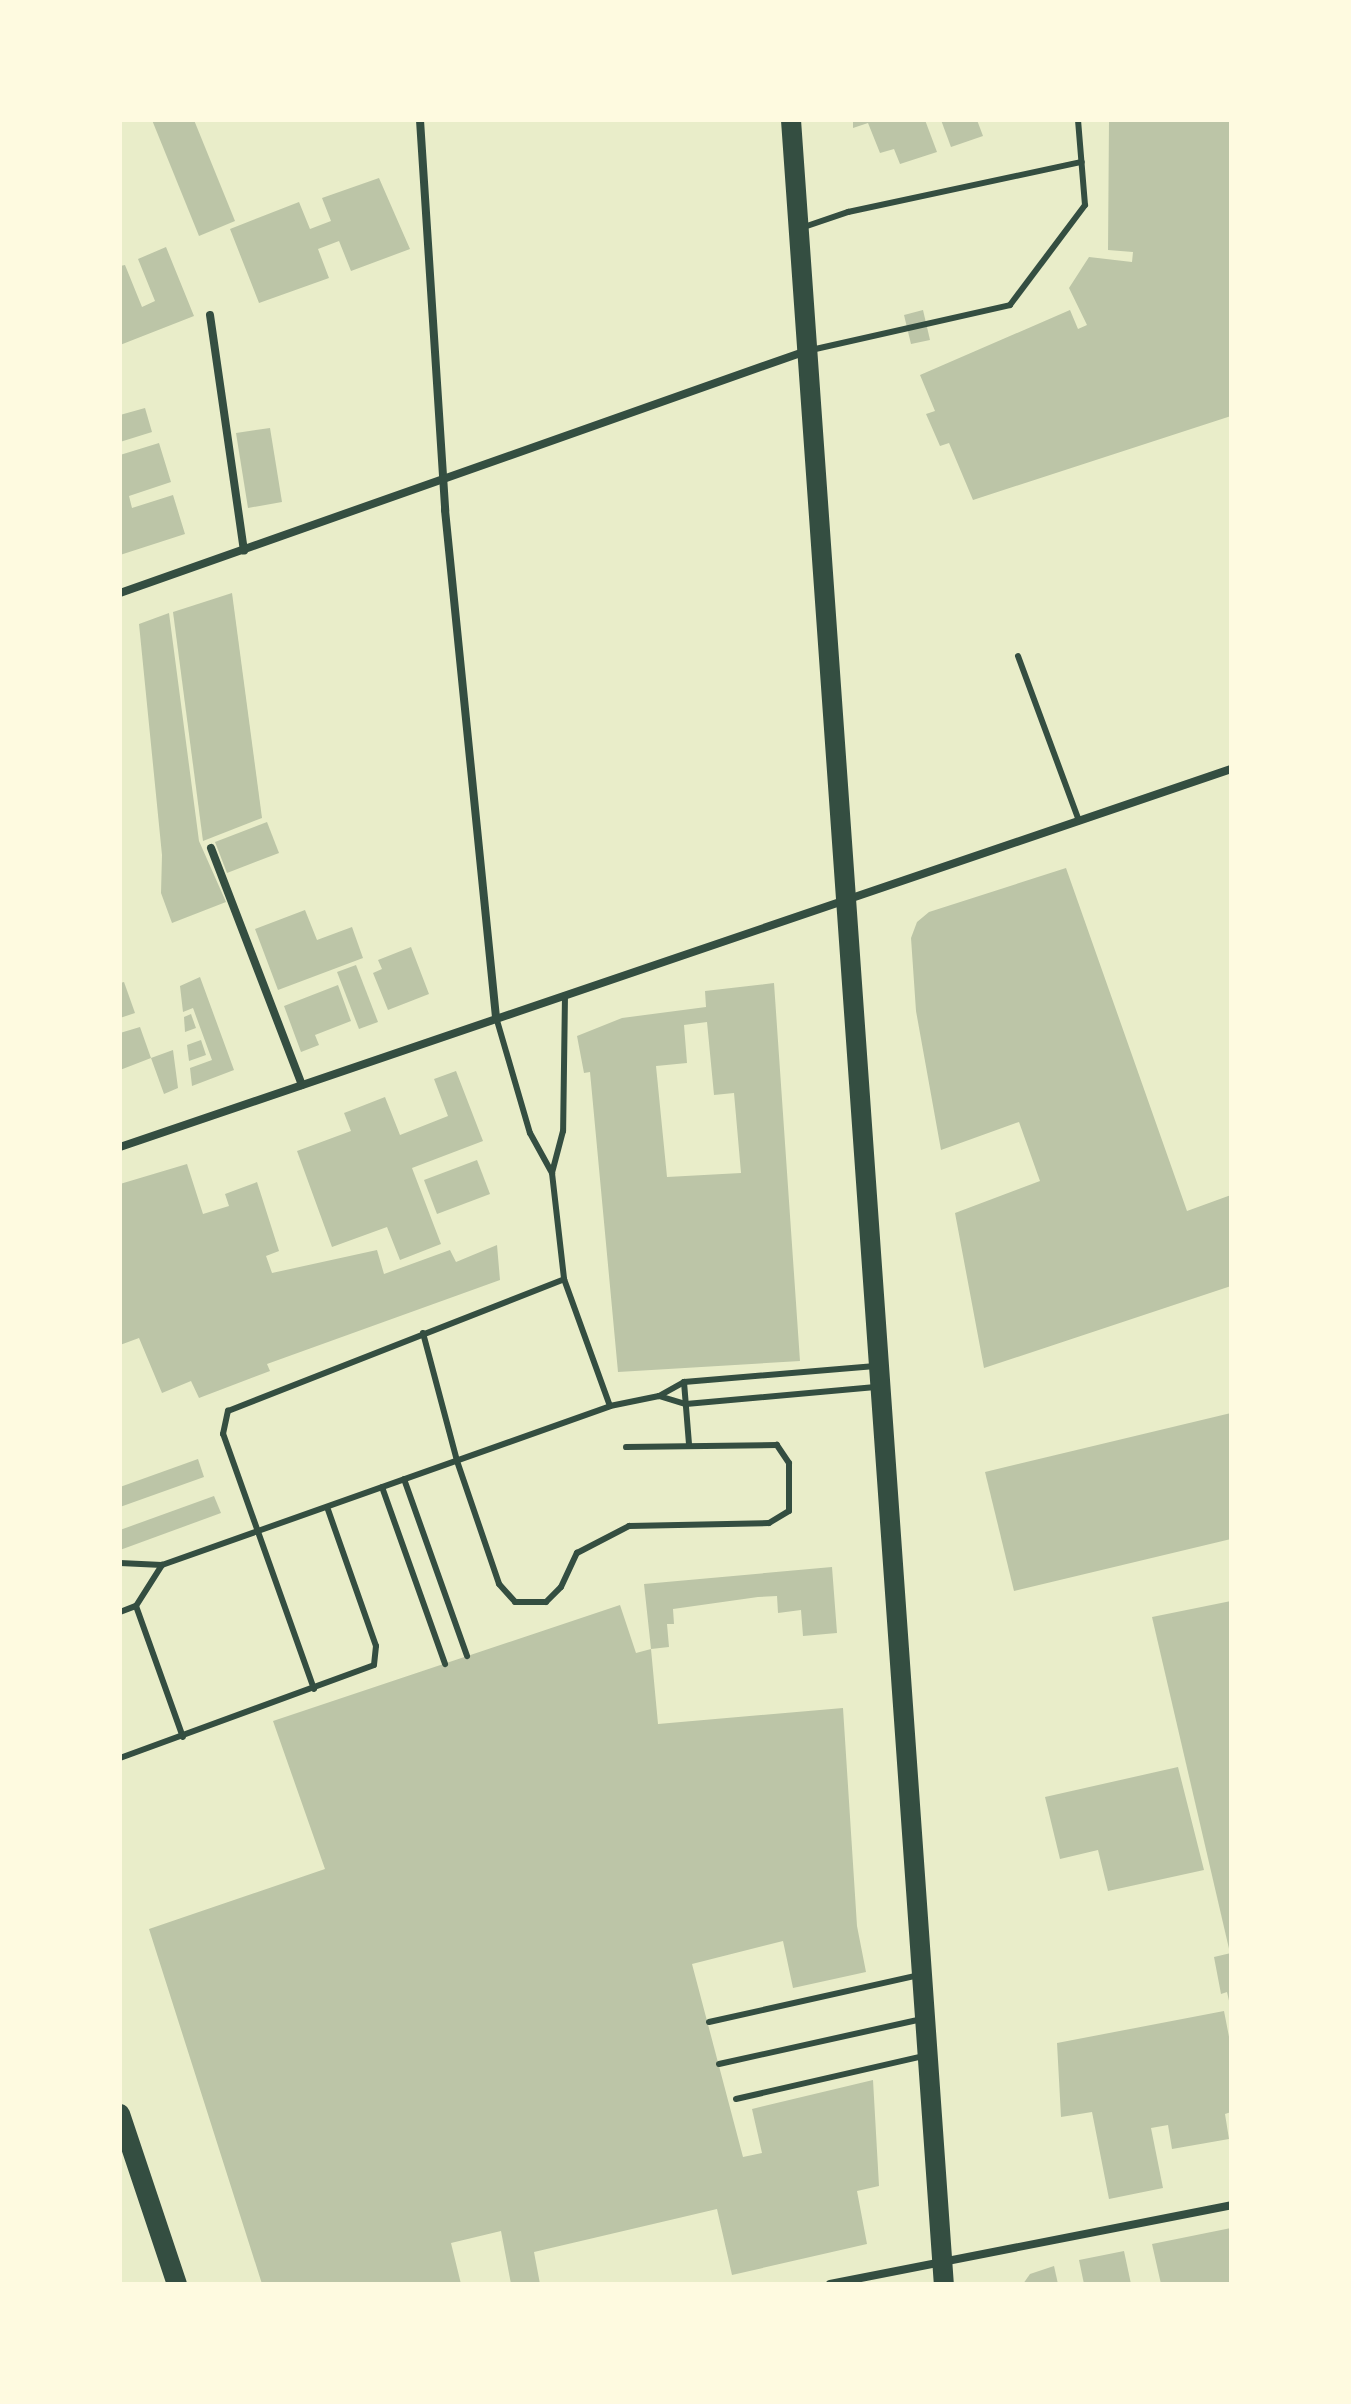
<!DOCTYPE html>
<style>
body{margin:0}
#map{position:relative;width:1351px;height:2404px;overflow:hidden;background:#e9edc9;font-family:Lato,sans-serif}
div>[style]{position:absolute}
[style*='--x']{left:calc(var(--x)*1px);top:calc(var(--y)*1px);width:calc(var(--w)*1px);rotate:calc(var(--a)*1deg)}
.building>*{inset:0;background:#bcc5a7}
.service>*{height:6px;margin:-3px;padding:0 3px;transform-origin:3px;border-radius:3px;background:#344e41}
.minor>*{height:8px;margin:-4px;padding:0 4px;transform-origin:4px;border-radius:4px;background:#344e41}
.primary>*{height:20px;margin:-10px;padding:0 10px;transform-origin:10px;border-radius:10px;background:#344e41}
span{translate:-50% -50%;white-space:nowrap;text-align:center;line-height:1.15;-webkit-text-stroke:8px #fefae0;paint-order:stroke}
.frame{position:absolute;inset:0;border:122px solid #fefae0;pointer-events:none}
</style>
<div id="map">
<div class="building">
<i style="clip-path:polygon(152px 120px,194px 120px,235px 221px,199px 236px)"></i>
<i style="clip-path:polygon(853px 120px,925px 120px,937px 152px,900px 164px,894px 149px,880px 153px,868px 123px,853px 128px)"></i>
<i style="clip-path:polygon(941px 120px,977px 120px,983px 136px,951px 147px)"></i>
<i style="clip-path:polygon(1109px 120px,1231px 120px,1231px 416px,973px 500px,949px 443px,940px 446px,926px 414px,935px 411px,920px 375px,1070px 310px,1078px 329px,1087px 325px,1069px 288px,1089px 257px,1132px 262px,1133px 252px,1108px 250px)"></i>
<i style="clip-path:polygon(379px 178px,410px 249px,351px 271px,339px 241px,318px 249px,329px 278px,259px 303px,230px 229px,299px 202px,310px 229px,331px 221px,322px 198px)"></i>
<i style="clip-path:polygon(166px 247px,194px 316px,120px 345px,120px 266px,125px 265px,142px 307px,155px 301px,138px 259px)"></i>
<i style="clip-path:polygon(923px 310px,930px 340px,911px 344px,904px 315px)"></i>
<i style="clip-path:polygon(145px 408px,152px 432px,120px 442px,120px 415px)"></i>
<i style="clip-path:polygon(270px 428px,282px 502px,248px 508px,236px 433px)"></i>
<i style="clip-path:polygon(159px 443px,171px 482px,129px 496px,132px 508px,173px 495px,185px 534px,120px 555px,120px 455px)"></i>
<i style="clip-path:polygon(232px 593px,262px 818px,203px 841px,173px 612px)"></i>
<i style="clip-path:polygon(169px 613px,199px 841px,226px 902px,172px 923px,161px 893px,162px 855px,139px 624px)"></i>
<i style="clip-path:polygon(267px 822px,279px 853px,227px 873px,215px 842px)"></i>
<i style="clip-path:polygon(1066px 868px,1187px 1211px,1231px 1195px,1231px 1286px,984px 1368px,955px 1213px,1040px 1181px,1019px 1122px,941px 1150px,916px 1011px,911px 938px,917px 922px,929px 912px)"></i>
<i style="clip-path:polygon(305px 910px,317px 940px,352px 927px,363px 958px,278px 990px,255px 929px)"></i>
<i style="clip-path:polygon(411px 947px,429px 994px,388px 1010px,373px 973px,382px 969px,378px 960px)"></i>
<i style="clip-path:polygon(356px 965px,378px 1022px,359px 1029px,337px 972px)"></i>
<i style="clip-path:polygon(200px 977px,234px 1070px,192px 1086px,190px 1068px,212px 1060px,193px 1008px,183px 1012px,180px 986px)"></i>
<i style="clip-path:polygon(124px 982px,135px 1013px,120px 1018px,120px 983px)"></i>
<i style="clip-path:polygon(evenodd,774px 983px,800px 1361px,618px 1372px,590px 1072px,584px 1073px,577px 1036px,622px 1018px,706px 1007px,705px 991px,774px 983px,707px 1022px,714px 1095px,734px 1093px,741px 1173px,667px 1177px,656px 1066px,687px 1063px,684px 1025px,707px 1022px)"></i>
<i style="clip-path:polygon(338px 985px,351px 1021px,315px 1035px,319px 1045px,301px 1052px,284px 1006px)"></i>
<i style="clip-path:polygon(191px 1014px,196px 1028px,185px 1032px,184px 1017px)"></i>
<i style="clip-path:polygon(140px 1027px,151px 1058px,173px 1050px,178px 1088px,164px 1094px,151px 1058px,120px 1070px,120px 1033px)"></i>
<i style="clip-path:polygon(201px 1040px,206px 1055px,189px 1061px,187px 1045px)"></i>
<i style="clip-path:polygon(456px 1071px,483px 1141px,412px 1168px,441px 1244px,400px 1260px,387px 1227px,332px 1247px,297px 1151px,351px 1131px,344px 1113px,385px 1097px,400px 1135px,448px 1116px,434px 1079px)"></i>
<i style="clip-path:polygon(477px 1160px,490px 1194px,437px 1214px,424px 1180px)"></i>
<i style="clip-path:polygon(187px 1164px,203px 1214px,229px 1206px,225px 1194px,257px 1182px,279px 1251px,266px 1256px,272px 1273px,377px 1250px,384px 1274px,450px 1250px,456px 1262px,497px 1245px,500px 1280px,267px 1364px,270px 1371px,199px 1398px,191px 1381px,162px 1393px,139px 1338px,120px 1345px,120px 1184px)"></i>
<i style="clip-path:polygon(1231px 1413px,1231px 1539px,1014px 1591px,985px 1472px)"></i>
<i style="clip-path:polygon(198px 1459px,204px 1477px,120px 1507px,120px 1487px)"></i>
<i style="clip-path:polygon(214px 1496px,221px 1513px,120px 1550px,120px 1530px)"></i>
<i style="clip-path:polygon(832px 1567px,837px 1633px,803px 1636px,801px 1610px,778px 1613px,777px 1596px,758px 1597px,673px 1609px,674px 1624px,667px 1624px,669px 1647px,651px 1649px,644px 1584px)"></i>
<i style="clip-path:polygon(1231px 1601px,1231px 1952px,1230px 1953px,1152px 1617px)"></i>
<i style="clip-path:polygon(620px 1605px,636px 1653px,651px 1649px,658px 1724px,843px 1708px,857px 1926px,866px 1972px,793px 1988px,783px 1941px,692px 1964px,743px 2157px,762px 2153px,752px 2109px,873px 2080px,879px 2186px,857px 2191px,867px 2244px,732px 2275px,717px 2209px,534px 2252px,540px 2284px,511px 2284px,501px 2231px,451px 2243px,461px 2284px,262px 2284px,149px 1929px,325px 1869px,273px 1721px)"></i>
<i style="clip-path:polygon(1178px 1767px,1204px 1870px,1108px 1891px,1098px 1850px,1060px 1859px,1045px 1797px)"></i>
<i style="clip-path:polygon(1231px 1953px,1231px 2005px,1230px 2005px,1227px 1992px,1221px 1994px,1214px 1957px)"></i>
<i style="clip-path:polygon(1224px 2011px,1231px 2047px,1231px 2112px,1225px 2114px,1229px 2139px,1172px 2149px,1168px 2125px,1151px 2128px,1163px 2188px,1109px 2199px,1092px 2112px,1061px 2117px,1057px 2043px)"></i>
<i style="clip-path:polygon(1231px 2228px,1231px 2284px,1161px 2284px,1152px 2244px)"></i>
<i style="clip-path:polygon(1124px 2251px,1131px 2284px,1084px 2284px,1079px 2260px)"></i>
<i style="clip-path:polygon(1054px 2266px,1058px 2284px,1023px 2284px,1030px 2274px)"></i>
</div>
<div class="service">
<i style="--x:801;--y:228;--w:50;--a:-18.8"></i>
<i style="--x:848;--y:212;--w:239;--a:-12.1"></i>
<i style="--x:811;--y:350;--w:204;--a:-12.7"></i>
<i style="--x:1010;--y:305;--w:125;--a:-53.1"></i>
<i style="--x:1085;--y:205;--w:85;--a:-94.7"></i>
<i style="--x:1018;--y:656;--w:176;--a:69.7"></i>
<i style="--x:565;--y:995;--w:136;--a:90.8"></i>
<i style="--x:563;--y:1131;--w:43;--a:104.7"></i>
<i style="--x:552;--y:1173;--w:107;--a:83.5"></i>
<i style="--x:564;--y:1279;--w:135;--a:70.1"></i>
<i style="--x:496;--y:1017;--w:121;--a:73.7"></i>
<i style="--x:530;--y:1133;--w:46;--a:61.2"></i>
<i style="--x:423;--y:1333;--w:132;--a:75.1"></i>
<i style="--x:457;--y:1461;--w:130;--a:71.1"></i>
<i style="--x:499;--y:1584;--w:24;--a:48"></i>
<i style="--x:515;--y:1602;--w:31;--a:0"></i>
<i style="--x:546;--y:1602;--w:21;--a:-45"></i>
<i style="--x:561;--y:1587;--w:38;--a:-65"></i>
<i style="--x:577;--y:1553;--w:59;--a:-27.4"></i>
<i style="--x:629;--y:1526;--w:140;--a:-1.2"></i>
<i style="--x:769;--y:1523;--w:23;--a:-31"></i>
<i style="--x:789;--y:1511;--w:48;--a:-90"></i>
<i style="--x:789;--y:1463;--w:22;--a:-124"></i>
<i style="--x:777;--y:1445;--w:151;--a:179.2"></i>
<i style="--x:684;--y:1382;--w:62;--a:85.4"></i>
<i style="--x:659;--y:1396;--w:28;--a:17"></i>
<i style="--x:686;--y:1404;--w:193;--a:-5.1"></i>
<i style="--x:404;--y:1479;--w:188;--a:70.4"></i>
<i style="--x:382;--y:1487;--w:188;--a:70.4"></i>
<i style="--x:120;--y:1563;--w:42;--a:2.7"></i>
<i style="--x:162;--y:1565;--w:475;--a:-19.5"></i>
<i style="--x:610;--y:1406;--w:50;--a:-11.5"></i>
<i style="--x:659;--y:1396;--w:29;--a:-29"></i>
<i style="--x:684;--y:1382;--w:192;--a:-4.8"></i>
<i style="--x:136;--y:1606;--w:139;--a:70.3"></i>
<i style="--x:120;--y:1612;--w:17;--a:-21"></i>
<i style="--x:136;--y:1606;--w:49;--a:-57.6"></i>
<i style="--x:314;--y:1689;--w:271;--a:-109.6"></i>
<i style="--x:223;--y:1434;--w:24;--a:-78"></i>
<i style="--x:228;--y:1411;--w:361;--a:-21.4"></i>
<i style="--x:120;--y:1758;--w:270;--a:-20.1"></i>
<i style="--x:374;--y:1665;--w:19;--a:-84"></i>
<i style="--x:376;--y:1646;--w:147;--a:-109.4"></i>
<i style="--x:709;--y:2022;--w:216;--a:-12.6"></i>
<i style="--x:719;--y:2064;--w:208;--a:-12.5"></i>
<i style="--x:736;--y:2099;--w:193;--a:-12.9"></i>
</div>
<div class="minor">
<i style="--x:420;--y:120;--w:391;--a:86.3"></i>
<i style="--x:445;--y:510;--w:510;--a:84.26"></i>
<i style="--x:210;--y:315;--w:238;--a:81.8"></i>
<i style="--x:120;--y:593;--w:727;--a:-19.43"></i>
<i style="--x:211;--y:848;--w:254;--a:69"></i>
<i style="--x:120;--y:1147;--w:1174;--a:-18.79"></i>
<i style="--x:830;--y:2284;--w:409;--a:-11.1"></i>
</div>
<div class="primary">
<i style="--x:791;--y:120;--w:2169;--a:85.96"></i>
<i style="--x:120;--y:2114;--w:179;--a:71.5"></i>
</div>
<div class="frame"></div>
</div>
